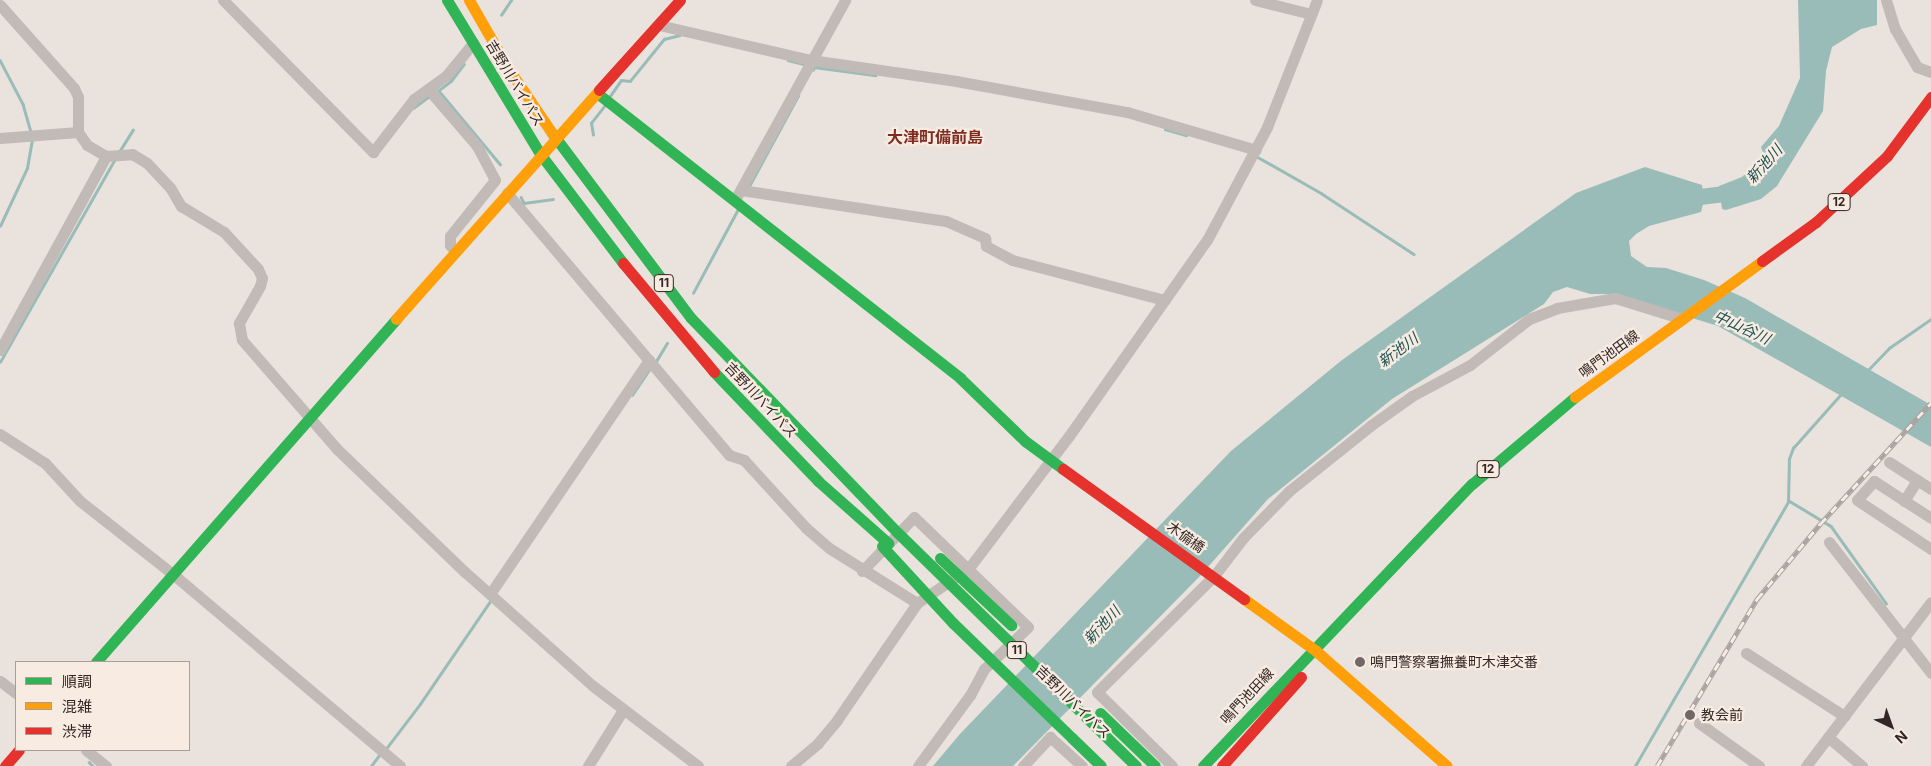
<!DOCTYPE html>
<meta charset="utf-8">
<style>
body{margin:0}
#map{position:relative;width:1931px;height:766px;overflow:hidden;background:#eae2dc;font-family:Inter,"Noto Sans JP",sans-serif}
div>[style]{position:absolute}
[style*='--x']{left:calc(var(--x)*1px);top:calc(var(--y)*1px);width:calc(var(--w)*1px);rotate:calc(var(--a)*1deg)}
.water>*{inset:0;background:#99bcb8}
.stream>*{height:2.5px;margin:-1.25px;padding:0 1.25px;transform-origin:1.25px;border-radius:1.25px;background:#99bcb8}
.river>*{height:16px;margin:-8px;padding:0 8px;transform-origin:8px;border-radius:8px;background:#99bcb8}
.street>*{height:11px;margin:-5.5px;padding:0 5.5px;transform-origin:5.5px;border-radius:5.5px;background:#c2bab6}
.fast>*{height:11px;margin:-5.5px;padding:0 5.5px;transform-origin:5.5px;border-radius:5.5px;background:#30b455}
.slow>*{height:11px;margin:-5.5px;padding:0 5.5px;transform-origin:5.5px;border-radius:5.5px;background:#ff9f0a}
.jam>*{height:11px;margin:-5.5px;padding:0 5.5px;transform-origin:5.5px;border-radius:5.5px;background:#e5322d}
.rail>*{height:4.5px;margin-top:-2.25px;transform-origin:0;background:repeating-linear-gradient(90deg,#f8ebe2 0 8px,#aaa3a0 0 16px);box-sizing:border-box;border-block:1px solid #aaa3a0}
.fast-bridge>*{height:11px;margin:-5.5px;padding:0 5.5px;transform-origin:5.5px;border-radius:5.5px;background:#30b455}
.dots>*{width:14px;height:14px;translate:-50% -50%;box-sizing:border-box;border:2px solid #f8ebe2;border-radius:50%}
span{translate:-50% -50%;white-space:nowrap;text-align:center;line-height:1.15;-webkit-text-stroke:4.5px #f8ebe2;paint-order:stroke}
.shield-label span{padding:1px 4px;background:#f8ebe2;border:1px solid;border-radius:4px;-webkit-text-stroke-width:0}
.shield-label{font-size:12px;color:#322725;font-weight:700}
.street-label{font-size:14px;color:#322725}
.poi-label{font-size:14px;color:#322725}
.left{translate:0 -50%;text-align:left}
.water-label{font-size:15px;color:#1b5350;font-style:italic}
.quarter-label{font-size:16px;color:#802b1f;font-weight:700}
.legend{position:absolute;left:15px;top:661px;width:175px;height:90px;box-sizing:border-box;background:#f8ebe2;border:1px solid #a99d96;margin:0;padding:6px 9px;list-style:none;font-size:15px;color:#322725}
.legend li{display:flex;align-items:center;gap:10px;height:25px}
.legend b{width:25px;border:1px solid #a99d96}
.north{position:absolute;left:1866px;top:701px;width:50px;height:50px;-webkit-text-stroke:4px #f8ebe2;paint-order:stroke;rotate:138deg;font-size:14px;font-weight:700;line-height:20px;text-align:center;color:#322725}
.north::after{content:'';display:block;margin:auto;width:18px;height:22px;background:#322725;clip-path:polygon(50% 0,100% 100%,50% 72%,0 100%)}
</style>
<div id="map">
<div class="water">
<i style="clip-path:polygon(1798px 0,1877px 0,1877px 25px,1861px 29px,1832px 47px,1826px 71px,1823px 111px,1777px 186px,1761px 199px,1726px 210px,1722px 209px,1719px 186px,1742px 177px,1764px 156px,1761px 147px,1779px 126px,1800px 78px)"></i>
<i style="clip-path:polygon(1645px 167px,1702px 185px,1704px 200px,1701px 212px,1649px 226px,1636px 234px,1629px 241px,1631px 256px,1647px 267px,1666px 268px,1704px 280px,1745px 298px,1931px 405px,1931px 447px,1718px 326px,1614px 294px,1590px 294px,1567px 287px,1553px 292px,1544px 304px,1392px 399px,1268px 499px,1200px 576px,1013px 766px,933px 766px,960px 734px,1231px 451px,1342px 360px,1576px 193px)"></i>
</div>
<div class="stream">
<i style="--x:501;--y:15;--w:18;--a:-56"></i>
<i style="--x:0;--y:60;--w:50;--a:62.4"></i>
<i style="--x:23;--y:104;--w:29;--a:74"></i>
<i style="--x:788;--y:60;--w:16;--a:14"></i>
<i style="--x:813;--y:70;--w:3;--a:-72"></i>
<i style="--x:814;--y:67;--w:62;--a:7.5"></i>
<i style="--x:440;--y:92;--w:94;--a:50.2"></i>
<i style="--x:435;--y:93;--w:20;--a:-37"></i>
<i style="--x:451;--y:81;--w:21;--a:-53"></i>
<i style="--x:610;--y:96;--w:19;--a:-55"></i>
<i style="--x:621;--y:80;--w:9;--a:6"></i>
<i style="--x:630;--y:81;--w:54;--a:-51"></i>
<i style="--x:664;--y:39;--w:16;--a:-14"></i>
<i style="--x:413;--y:108;--w:22;--a:-36"></i>
<i style="--x:1165;--y:129;--w:22;--a:16"></i>
<i style="--x:593;--y:135;--w:12;--a:-99"></i>
<i style="--x:591;--y:123;--w:23;--a:-52"></i>
<i style="--x:119;--y:152;--w:26;--a:-58"></i>
<i style="--x:1256;--y:156;--w:75;--a:29.6"></i>
<i style="--x:1321;--y:193;--w:111;--a:33.3"></i>
<i style="--x:748;--y:188;--w:105;--a:-61.5"></i>
<i style="--x:521;--y:197;--w:7;--a:63"></i>
<i style="--x:524;--y:203;--w:29;--a:-8"></i>
<i style="--x:0;--y:226;--w:64;--a:-65"></i>
<i style="--x:27;--y:168;--w:28;--a:-80"></i>
<i style="--x:693;--y:293;--w:95;--a:-61.8"></i>
<i style="--x:0;--y:362;--w:233;--a:-60.5"></i>
<i style="--x:655;--y:363;--w:23;--a:-59"></i>
<i style="--x:1867;--y:371;--w:32;--a:-46"></i>
<i style="--x:1889;--y:348;--w:51;--a:-34.6"></i>
<i style="--x:632;--y:395;--w:34;--a:-56"></i>
<i style="--x:1788;--y:500;--w:50;--a:31.2"></i>
<i style="--x:1831;--y:526;--w:95;--a:54.5"></i>
<i style="--x:385;--y:750;--w:58;--a:-52.7"></i>
<i style="--x:420;--y:704;--w:126;--a:-55.7"></i>
<i style="--x:89;--y:762;--w:6;--a:45"></i>
<i style="--x:371;--y:766;--w:15;--a:-53"></i>
<i style="--x:1635;--y:766;--w:305;--a:-59.9"></i>
<i style="--x:1788;--y:502;--w:43;--a:-88.7"></i>
<i style="--x:1789;--y:459;--w:12;--a:-70"></i>
<i style="--x:1793;--y:448;--w:74;--a:-48.3"></i>
</div>
<div class="river">
<i style="--x:1684;--y:199;--w:39;--a:-7"></i>
<i style="--x:1723;--y:194;--w:20;--a:-20"></i>
</div>
<div class="street">
<i style="--x:223;--y:0;--w:214;--a:45.4"></i>
<i style="--x:373;--y:152;--w:67;--a:-52.3"></i>
<i style="--x:414;--y:99;--w:39;--a:-36"></i>
<i style="--x:446;--y:76;--w:43;--a:-50.7"></i>
<i style="--x:1255;--y:0;--w:58;--a:14"></i>
<i style="--x:1886;--y:0;--w:30;--a:73"></i>
<i style="--x:1895;--y:29;--w:44;--a:59.9"></i>
<i style="--x:1917;--y:67;--w:15;--a:20"></i>
<i style="--x:0;--y:5;--w:111;--a:48.3"></i>
<i style="--x:74;--y:88;--w:10;--a:66"></i>
<i style="--x:78;--y:97;--w:35;--a:90"></i>
<i style="--x:78;--y:132;--w:16;--a:55"></i>
<i style="--x:87;--y:145;--w:22;--a:30"></i>
<i style="--x:106;--y:156;--w:26;--a:-4"></i>
<i style="--x:132;--y:154;--w:17;--a:31"></i>
<i style="--x:147;--y:163;--w:35;--a:47"></i>
<i style="--x:171;--y:189;--w:20;--a:60"></i>
<i style="--x:181;--y:206;--w:50;--a:31.2"></i>
<i style="--x:224;--y:232;--w:50;--a:47.4"></i>
<i style="--x:258;--y:269;--w:10;--a:66"></i>
<i style="--x:262;--y:278;--w:8;--a:104"></i>
<i style="--x:260;--y:286;--w:43;--a:119.6"></i>
<i style="--x:239;--y:323;--w:17;--a:80"></i>
<i style="--x:242;--y:340;--w:145;--a:48.9"></i>
<i style="--x:337;--y:449;--w:178;--a:43.9"></i>
<i style="--x:465;--y:572;--w:171;--a:41.7"></i>
<i style="--x:593;--y:686;--w:132;--a:37.3"></i>
<i style="--x:659;--y:25;--w:156;--a:13"></i>
<i style="--x:811;--y:60;--w:147;--a:8.2"></i>
<i style="--x:956;--y:81;--w:174;--a:10.3"></i>
<i style="--x:1127;--y:112;--w:134;--a:16.4"></i>
<i style="--x:431;--y:88;--w:9;--a:69"></i>
<i style="--x:434;--y:96;--w:66;--a:49.3"></i>
<i style="--x:477;--y:146;--w:38;--a:62"></i>
<i style="--x:495;--y:180;--w:72;--a:128.8"></i>
<i style="--x:450;--y:236;--w:9;--a:90"></i>
<i style="--x:450;--y:245;--w:8;--a:50"></i>
<i style="--x:0;--y:138;--w:78;--a:-4.4"></i>
<i style="--x:741;--y:190;--w:207;--a:8.6"></i>
<i style="--x:946;--y:221;--w:43;--a:23.6"></i>
<i style="--x:985;--y:238;--w:8;--a:83"></i>
<i style="--x:986;--y:246;--w:30;--a:28"></i>
<i style="--x:1012;--y:260;--w:158;--a:14.7"></i>
<i style="--x:507;--y:193;--w:343;--a:49.7"></i>
<i style="--x:729;--y:455;--w:16;--a:18"></i>
<i style="--x:744;--y:460;--w:92;--a:47.6"></i>
<i style="--x:806;--y:528;--w:30;--a:41"></i>
<i style="--x:829;--y:548;--w:104;--a:32"></i>
<i style="--x:737;--y:196;--w:224;--a:-61.1"></i>
<i style="--x:0;--y:350;--w:221;--a:-61.3"></i>
<i style="--x:0;--y:434;--w:54;--a:32.8"></i>
<i style="--x:45;--y:463;--w:52;--a:47.4"></i>
<i style="--x:80;--y:501;--w:120;--a:38.2"></i>
<i style="--x:174;--y:575;--w:296;--a:40.2"></i>
<i style="--x:1889;--y:462;--w:50;--a:32.7"></i>
<i style="--x:1904;--y:501;--w:25;--a:-58"></i>
<i style="--x:1931;--y:518;--w:68;--a:-147"></i>
<i style="--x:1874;--y:481;--w:25;--a:132"></i>
<i style="--x:1857;--y:500;--w:89;--a:33.5"></i>
<i style="--x:1829;--y:542;--w:166;--a:52.1"></i>
<i style="--x:862;--y:571;--w:75;--a:-46.1"></i>
<i style="--x:914;--y:517;--w:158;--a:44"></i>
<i style="--x:1028;--y:627;--w:61;--a:136.3"></i>
<i style="--x:984;--y:669;--w:30;--a:118"></i>
<i style="--x:970;--y:695;--w:88;--a:126.2"></i>
<i style="--x:490;--y:594;--w:283;--a:-55.8"></i>
<i style="--x:1746;--y:653;--w:117;--a:32.7"></i>
<i style="--x:0;--y:681;--w:20;--a:37"></i>
<i style="--x:1699;--y:723;--w:74;--a:35.6"></i>
<i style="--x:1828;--y:737;--w:45;--a:40.5"></i>
<i style="--x:86;--y:750;--w:26;--a:39"></i>
<i style="--x:588;--y:766;--w:66;--a:-58"></i>
<i style="--x:791;--y:766;--w:35;--a:-40"></i>
<i style="--x:818;--y:743;--w:30;--a:-50"></i>
<i style="--x:837;--y:720;--w:142;--a:-55.6"></i>
<i style="--x:917;--y:603;--w:63;--a:-33.9"></i>
<i style="--x:969;--y:568;--w:166;--a:-52.9"></i>
<i style="--x:1069;--y:436;--w:240;--a:-54.9"></i>
<i style="--x:1207;--y:240;--w:128;--a:-62"></i>
<i style="--x:1267;--y:127;--w:136;--a:-68.5"></i>
<i style="--x:1023;--y:766;--w:40;--a:-47"></i>
<i style="--x:1050;--y:737;--w:43;--a:42.2"></i>
<i style="--x:1172;--y:766;--w:105;--a:-135.4"></i>
<i style="--x:1097;--y:692;--w:165;--a:-44.8"></i>
<i style="--x:1214;--y:576;--w:48;--a:-52.7"></i>
<i style="--x:1243;--y:538;--w:66;--a:-45.6"></i>
<i style="--x:1289;--y:491;--w:104;--a:-38.7"></i>
<i style="--x:1370;--y:426;--w:52;--a:-35.5"></i>
<i style="--x:1412;--y:396;--w:66;--a:-28.1"></i>
<i style="--x:1470;--y:365;--w:75;--a:-37.9"></i>
<i style="--x:1529;--y:319;--w:30;--a:-21"></i>
<i style="--x:1557;--y:308;--w:59;--a:-9.8"></i>
<i style="--x:1615;--y:298;--w:71;--a:17.2"></i>
<i style="--x:1806;--y:766;--w:206;--a:-52.7"></i>
</div>
<div class="fast">
<i style="--x:447;--y:0;--w:181;--a:58.8"></i>
<i style="--x:541;--y:155;--w:136;--a:52.8"></i>
<i style="--x:597;--y:93;--w:462;--a:38.1"></i>
<i style="--x:960;--y:378;--w:91;--a:44.1"></i>
<i style="--x:1025;--y:441;--w:47;--a:36.4"></i>
<i style="--x:552;--y:133;--w:231;--a:53.1"></i>
<i style="--x:691;--y:318;--w:298;--a:46.1"></i>
<i style="--x:714;--y:372;--w:151;--a:46.3"></i>
<i style="--x:818;--y:481;--w:94;--a:41.5"></i>
<i style="--x:96;--y:662;--w:456;--a:-48.8"></i>
<i style="--x:1100;--y:713;--w:76;--a:43.9"></i>
<i style="--x:1072;--y:738;--w:40;--a:44"></i>
<i style="--x:1203;--y:766;--w:390;--a:-46.4"></i>
<i style="--x:1472;--y:484;--w:135;--a:-40.2"></i>
</div>
<div class="slow">
<i style="--x:469;--y:0;--w:78;--a:60.2"></i>
<i style="--x:508;--y:68;--w:78;--a:55.9"></i>
<i style="--x:396;--y:319;--w:306;--a:-48.4"></i>
<i style="--x:1575;--y:397;--w:231;--a:-36"></i>
<i style="--x:1244;--y:599;--w:89;--a:35.8"></i>
<i style="--x:1316;--y:651;--w:174;--a:41.3"></i>
</div>
<div class="jam">
<i style="--x:599;--y:90;--w:121;--a:-48"></i>
<i style="--x:1762;--y:261;--w:67;--a:-35.8"></i>
<i style="--x:1816;--y:222;--w:97;--a:-42.9"></i>
<i style="--x:1887;--y:156;--w:74;--a:-53.3"></i>
<i style="--x:623;--y:263;--w:142;--a:50.1"></i>
<i style="--x:1063;--y:469;--w:223;--a:35.7"></i>
<i style="--x:5;--y:766;--w:21;--a:-49"></i>
<i style="--x:1222;--y:766;--w:119;--a:-48.4"></i>
</div>
<div class="rail">
<i style="--x:1657;--y:766;--w:195;--a:-59.1"></i>
<i style="--x:1757;--y:599;--w:98;--a:-50"></i>
<i style="--x:1820;--y:524;--w:164;--a:-47.5"></i>
</div>
<div class="fast-bridge">
<i style="--x:898;--y:533;--w:333;--a:44.4"></i>
<i style="--x:882;--y:546;--w:105;--a:47.3"></i>
<i style="--x:953;--y:623;--w:165;--a:44"></i>
<i style="--x:940;--y:558;--w:98;--a:43.3"></i>
</div>
<div class="dots">
<i style="left:1360px;top:662px;background:#726865"></i>
<i style="left:1690px;top:715px;background:#726865"></i>
</div>
<div class="shield-label">
<span style="left:1839px;top:202px">12</span>
<span style="left:664px;top:283px">11</span>
<span style="left:1488px;top:469px">12</span>
<span style="left:1017px;top:650px">11</span>
</div>
<div class="street-label">
<span style="left:515px;top:83px;rotate:59deg">吉野川バイパス</span>
<span style="left:1609px;top:354px;rotate:-36deg">鳴門池田線</span>
<span style="left:761px;top:400px;rotate:47deg">吉野川バイパス</span>
<span style="left:1186px;top:537px;rotate:36deg">木備橋</span>
<span style="left:1247px;top:696px;rotate:-47deg">鳴門池田線</span>
<span style="left:1073px;top:702px;rotate:44deg">吉野川バイパス</span>
</div>
<div class="poi-label">
<span class="left" style="left:1370px;top:662px">鳴門警察署撫養町木津交番</span>
<span class="left" style="left:1701px;top:715px">教会前</span>
</div>
<div class="water-label">
<span style="left:1764px;top:164px;rotate:-48deg">新池川</span>
<span style="left:1742px;top:327px;rotate:25deg">中山谷川</span>
<span style="left:1398px;top:350px;rotate:-37deg">新池川</span>
<span style="left:1102px;top:625px;rotate:-47deg">新池川</span>
</div>
<div class="quarter-label">
<span style="left:935px;top:137px">大津町備前島</span>
</div>
<ul class="legend">
<li><b style="height:6px;background:#30b455"></b>順調</li>
<li><b style="height:6px;background:#ff9f0a"></b>混雑</li>
<li><b style="height:6px;background:#e5322d"></b>渋滞</li>
</ul>
<div class="north">N</div>
</div>
